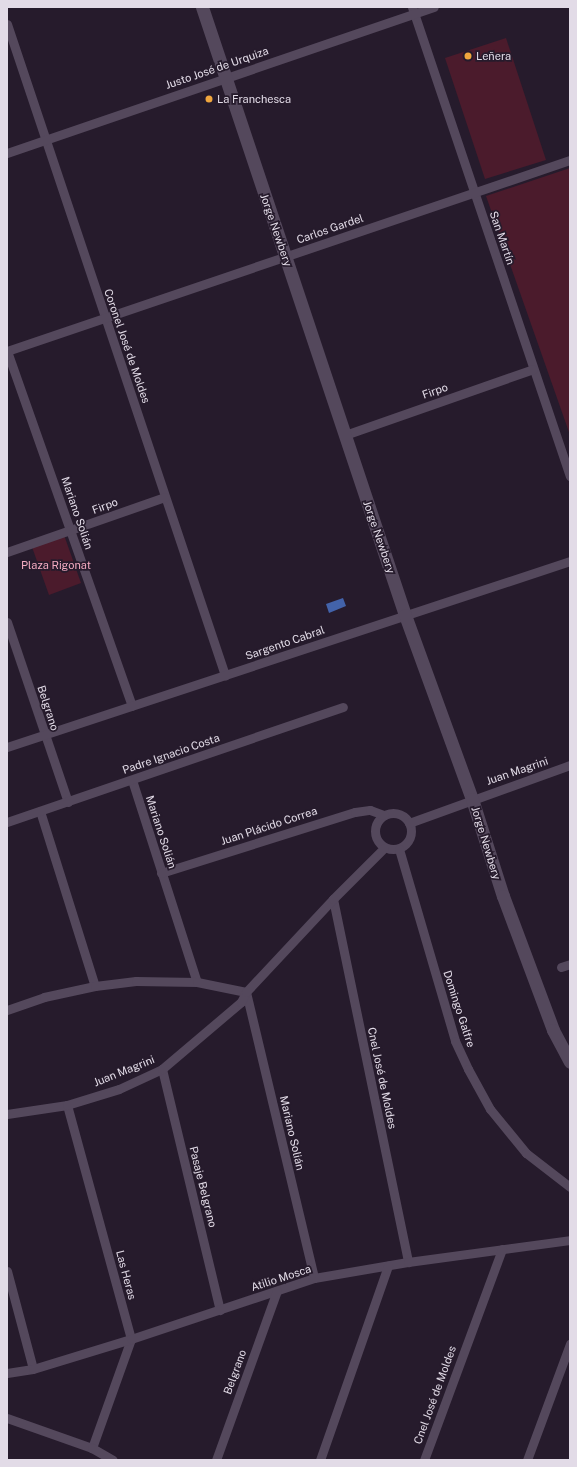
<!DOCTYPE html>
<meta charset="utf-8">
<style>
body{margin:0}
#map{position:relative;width:577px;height:1467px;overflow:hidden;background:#261b2c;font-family:"Public Sans",sans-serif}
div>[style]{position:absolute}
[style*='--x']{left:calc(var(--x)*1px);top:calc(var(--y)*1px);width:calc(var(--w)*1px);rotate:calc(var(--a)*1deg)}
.green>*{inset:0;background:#4b1b2c}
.water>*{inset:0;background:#4363aa}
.street>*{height:9px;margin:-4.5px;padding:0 4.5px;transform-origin:4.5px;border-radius:4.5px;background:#54485c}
.street>.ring{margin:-4.5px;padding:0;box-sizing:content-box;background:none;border:9px solid #54485c;border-radius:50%}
.secondary>*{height:13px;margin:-6.5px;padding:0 6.5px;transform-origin:6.5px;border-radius:6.5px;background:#54485c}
.dots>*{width:11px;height:11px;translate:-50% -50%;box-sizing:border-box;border:2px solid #261b2c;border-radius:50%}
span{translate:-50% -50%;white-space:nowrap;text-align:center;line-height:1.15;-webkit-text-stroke:3.5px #261b2c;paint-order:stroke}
.poi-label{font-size:11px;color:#e2dbe7}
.left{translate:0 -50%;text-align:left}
.street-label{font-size:11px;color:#e2dbe7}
.park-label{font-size:11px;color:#f4abc1}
.frame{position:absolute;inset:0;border:8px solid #e2dbe7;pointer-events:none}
</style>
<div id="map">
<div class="green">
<i style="clip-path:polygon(506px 38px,546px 160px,485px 179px,445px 58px)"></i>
<i style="clip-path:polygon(570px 168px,570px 435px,486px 196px)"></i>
<i style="clip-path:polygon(64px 535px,81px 583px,49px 595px,32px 547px)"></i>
</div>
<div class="water">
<i style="clip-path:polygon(343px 598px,346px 606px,329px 613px,326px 604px)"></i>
</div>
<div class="street">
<i style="--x:412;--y:7;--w:495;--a:71.4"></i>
<i style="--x:7;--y:24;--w:687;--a:71.49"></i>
<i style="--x:7;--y:153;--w:451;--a:-18.9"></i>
<i style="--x:7;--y:351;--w:595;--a:-18.74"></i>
<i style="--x:7;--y:351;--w:376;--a:70.6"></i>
<i style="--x:345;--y:435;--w:199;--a:-19.3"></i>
<i style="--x:7;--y:552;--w:167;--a:-19.2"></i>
<i style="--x:7;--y:622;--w:190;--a:71.3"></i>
<i style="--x:7;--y:747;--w:593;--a:-18.28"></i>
<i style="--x:132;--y:780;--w:212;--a:72.2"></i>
<i style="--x:40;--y:811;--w:183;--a:72.6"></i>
<i class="ring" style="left:375px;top:813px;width:27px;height:27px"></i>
<i style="--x:7;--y:822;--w:355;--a:-18.9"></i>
<i style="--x:409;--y:823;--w:171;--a:-19.8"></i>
<i style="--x:399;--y:849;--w:200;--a:73.7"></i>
<i style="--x:455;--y:1041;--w:31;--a:65"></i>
<i style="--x:468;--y:1069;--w:46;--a:61.2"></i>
<i style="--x:490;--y:1109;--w:57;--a:50.7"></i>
<i style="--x:526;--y:1153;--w:56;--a:37.7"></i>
<i style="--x:161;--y:873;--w:203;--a:-17.5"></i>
<i style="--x:355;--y:812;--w:15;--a:-8"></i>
<i style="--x:370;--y:810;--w:15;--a:20"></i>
<i style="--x:333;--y:899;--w:371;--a:78.3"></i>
<i style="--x:561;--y:967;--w:9;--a:-18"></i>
<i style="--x:7;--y:1010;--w:39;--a:-19"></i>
<i style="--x:44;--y:997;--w:52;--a:-12.2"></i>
<i style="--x:95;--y:986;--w:41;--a:-7"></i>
<i style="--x:136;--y:981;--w:61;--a:0.9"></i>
<i style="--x:197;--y:982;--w:50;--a:11.5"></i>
<i style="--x:246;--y:992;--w:294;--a:76.6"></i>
<i style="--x:162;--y:1069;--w:248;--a:76.5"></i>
<i style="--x:67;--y:1105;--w:243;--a:74.7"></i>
<i style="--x:131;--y:1339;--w:116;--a:109.7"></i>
<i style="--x:7;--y:1114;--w:61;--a:-8.5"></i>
<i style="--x:67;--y:1105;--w:54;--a:-17.1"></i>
<i style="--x:119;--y:1089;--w:47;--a:-24.9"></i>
<i style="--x:162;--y:1069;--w:104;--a:-40.3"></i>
<i style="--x:241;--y:1002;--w:11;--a:-63"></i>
<i style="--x:246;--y:992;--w:127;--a:-46.9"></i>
<i style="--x:333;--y:899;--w:72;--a:-45"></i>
<i style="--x:7;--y:1271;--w:101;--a:75.1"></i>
<i style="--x:7;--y:1373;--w:26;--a:-9"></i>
<i style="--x:33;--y:1369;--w:102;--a:-17"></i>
<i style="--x:131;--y:1339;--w:193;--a:-18.4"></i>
<i style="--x:314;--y:1278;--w:95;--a:-9.7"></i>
<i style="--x:408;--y:1262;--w:163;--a:-7.7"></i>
<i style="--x:7;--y:1418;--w:90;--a:19.4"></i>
<i style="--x:92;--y:1448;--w:24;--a:30"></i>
<i style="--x:216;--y:1460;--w:180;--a:-70.2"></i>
<i style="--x:320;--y:1460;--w:206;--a:-70.7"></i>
<i style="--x:424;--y:1460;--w:225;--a:-69.7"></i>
<i style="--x:527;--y:1460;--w:124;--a:-69.7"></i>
</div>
<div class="secondary">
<i style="--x:202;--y:7;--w:641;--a:71.54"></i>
<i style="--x:405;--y:615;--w:196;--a:70"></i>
<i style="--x:472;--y:799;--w:102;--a:72.3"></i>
<i style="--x:503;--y:896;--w:143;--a:69.5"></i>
<i style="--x:553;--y:1030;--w:36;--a:62"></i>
</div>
<div class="dots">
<i style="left:468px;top:56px;background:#f0a63e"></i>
<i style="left:209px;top:99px;background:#f0a63e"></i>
</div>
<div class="poi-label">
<span class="left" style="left:476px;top:56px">Leñera</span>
<span class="left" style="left:217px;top:99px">La Franchesca</span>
</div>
<div class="street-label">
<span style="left:217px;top:68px;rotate:-19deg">Justo José de Urquiza</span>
<span style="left:330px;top:229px;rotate:-19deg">Carlos Gardel</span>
<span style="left:276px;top:230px;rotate:71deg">Jorge Newbery</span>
<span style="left:502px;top:238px;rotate:71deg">San Martín</span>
<span style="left:127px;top:346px;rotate:71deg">Coronel José de Moldes</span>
<span style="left:435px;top:391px;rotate:-19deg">Firpo</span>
<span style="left:105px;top:506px;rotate:-20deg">Firpo</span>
<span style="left:77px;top:513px;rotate:71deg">Mariano Solián</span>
<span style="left:379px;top:537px;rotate:71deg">Jorge Newbery</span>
<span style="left:285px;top:643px;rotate:-19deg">Sargento Cabral</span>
<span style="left:48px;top:708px;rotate:72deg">Belgrano</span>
<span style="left:171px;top:754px;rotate:-19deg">Padre Ignacio Costa</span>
<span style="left:517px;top:771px;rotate:-19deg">Juan Magrini</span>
<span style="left:269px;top:826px;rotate:-18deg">Juan Plácido Correa</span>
<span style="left:161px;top:832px;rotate:72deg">Mariano Solián</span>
<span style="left:486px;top:843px;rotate:73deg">Jorge Newbery</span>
<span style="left:459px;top:1009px;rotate:72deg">Domingo Galfre</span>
<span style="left:124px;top:1071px;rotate:-22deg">Juan Magrini</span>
<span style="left:382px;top:1078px;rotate:78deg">Cnel José de Moldes</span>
<span style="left:292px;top:1133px;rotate:77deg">Mariano Solián</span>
<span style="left:203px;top:1187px;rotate:76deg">Pasaje Belgrano</span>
<span style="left:126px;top:1275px;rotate:75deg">Las Heras</span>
<span style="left:281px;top:1278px;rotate:-18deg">Atilio Mosca</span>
<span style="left:235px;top:1372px;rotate:-70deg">Belgrano</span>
<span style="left:435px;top:1395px;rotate:-70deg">Cnel José de Moldes</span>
</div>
<div class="park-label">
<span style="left:56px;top:565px">Plaza Rigonat</span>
</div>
<div class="frame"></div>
</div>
